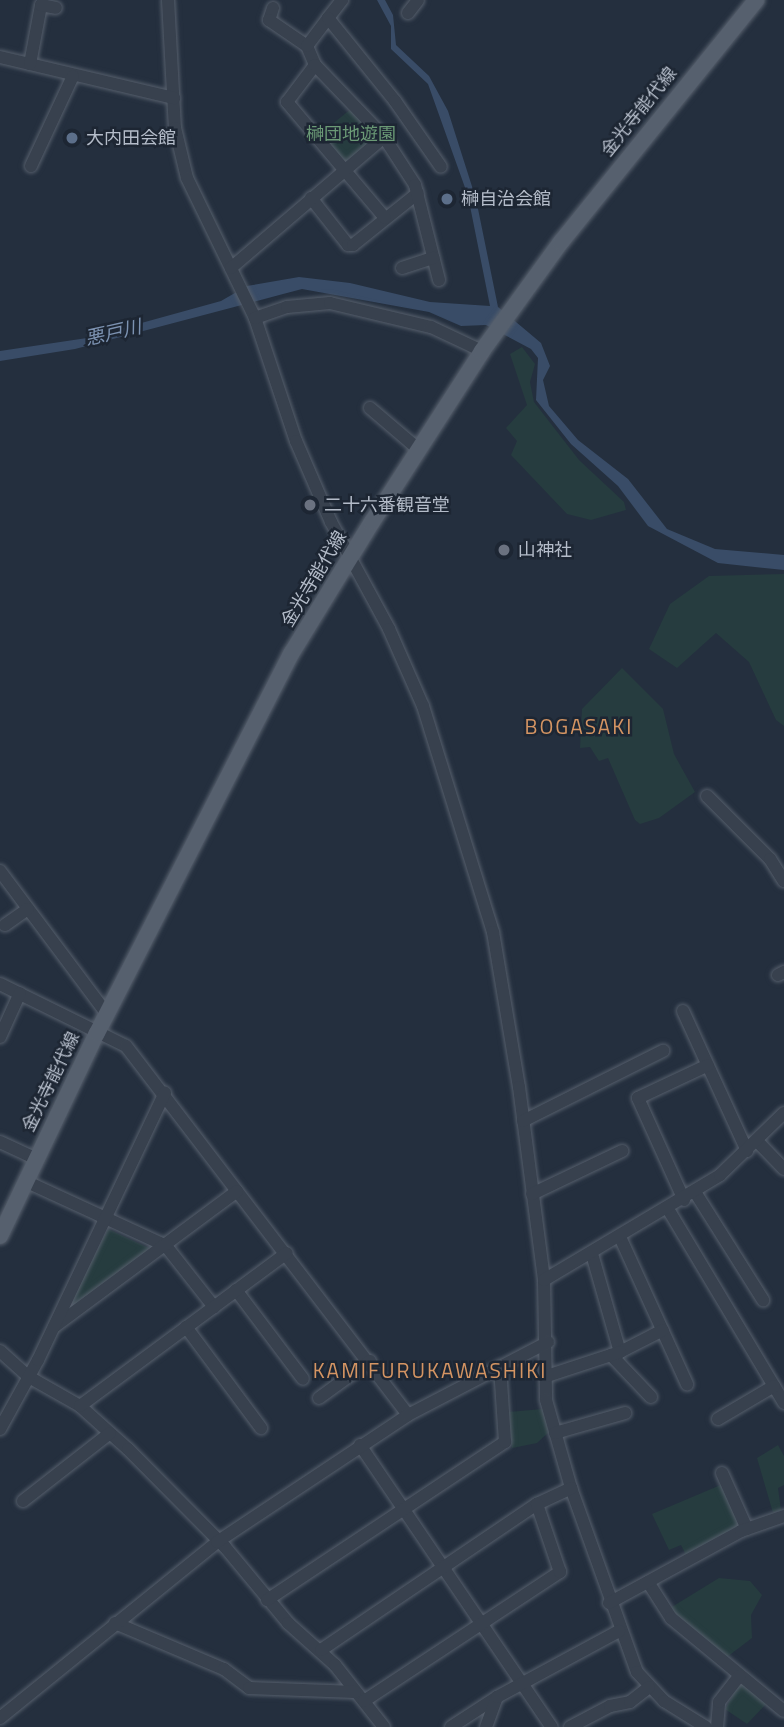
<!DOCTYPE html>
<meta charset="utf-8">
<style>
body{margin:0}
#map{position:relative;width:784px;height:1727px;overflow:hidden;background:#242f3e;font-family:"Titillium Web","Noto Sans JP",sans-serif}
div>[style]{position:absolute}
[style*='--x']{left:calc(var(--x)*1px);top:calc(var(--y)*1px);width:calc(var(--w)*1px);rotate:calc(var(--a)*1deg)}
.green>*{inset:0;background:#263c3f}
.water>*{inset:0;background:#394c67}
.roads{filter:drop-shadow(0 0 2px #565f6c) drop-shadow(0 0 2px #565f6c)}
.minor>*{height:12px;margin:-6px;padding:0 6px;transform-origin:6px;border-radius:6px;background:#38414e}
.major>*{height:16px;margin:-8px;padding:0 8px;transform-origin:8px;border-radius:8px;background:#56606e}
.dots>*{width:19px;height:19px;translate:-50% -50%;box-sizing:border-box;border:4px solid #1d2633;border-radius:50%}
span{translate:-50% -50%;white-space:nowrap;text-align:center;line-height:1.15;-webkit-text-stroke:5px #1d2633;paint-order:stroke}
.street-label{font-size:18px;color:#b4bcc9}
.park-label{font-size:18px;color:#6b9a76}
.poi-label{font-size:18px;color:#b4bcc9}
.left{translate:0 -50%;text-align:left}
.water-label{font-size:19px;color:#7c92b1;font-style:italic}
.quarter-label{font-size:21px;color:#d59563;letter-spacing:2px}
</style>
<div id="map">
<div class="green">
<i style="clip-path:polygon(352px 108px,374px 131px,372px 141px,347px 163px,319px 135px)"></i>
<i style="clip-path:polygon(522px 347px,535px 364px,530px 382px,534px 402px,579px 460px,624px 502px,626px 510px,591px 520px,567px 514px,511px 455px,517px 441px,506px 428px,527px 405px,510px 354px)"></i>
<i style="clip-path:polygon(784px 574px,784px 726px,776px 720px,749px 662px,716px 633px,677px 668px,649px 649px,670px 604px,709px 576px)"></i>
<i style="clip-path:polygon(622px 668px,663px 709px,674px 754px,695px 792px,659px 818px,640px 824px,635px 820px,608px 758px,599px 761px,590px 747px,580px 748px,582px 709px)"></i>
<i style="clip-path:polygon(108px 1229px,151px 1249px,73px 1307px,71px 1301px)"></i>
<i style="clip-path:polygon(543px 1409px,549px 1432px,537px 1443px,512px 1448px,508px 1412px)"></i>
<i style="clip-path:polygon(778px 1445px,784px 1456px,784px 1485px,778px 1488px,781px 1510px,773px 1513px,757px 1458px)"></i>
<i style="clip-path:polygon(723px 1484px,740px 1526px,687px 1557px,681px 1545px,669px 1550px,652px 1514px)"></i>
<i style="clip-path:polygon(719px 1578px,750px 1581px,762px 1595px,751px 1615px,752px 1638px,727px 1657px,667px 1610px)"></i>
<i style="clip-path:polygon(740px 1683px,769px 1701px,747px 1724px,725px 1709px)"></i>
</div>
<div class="water">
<i style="clip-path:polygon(377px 0,385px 0,393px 15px,396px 45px,429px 76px,448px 111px,476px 199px,498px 307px,541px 343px,550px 366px,543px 380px,549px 406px,578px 440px,628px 479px,667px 529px,715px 549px,784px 555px,784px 570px,718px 563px,648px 526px,618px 486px,571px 444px,536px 400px,538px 358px,531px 349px,486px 325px,461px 326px,429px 312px,302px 289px,75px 349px,0 361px,0 351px,87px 338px,221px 301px,247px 286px,299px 277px,350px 283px,430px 302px,490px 306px,468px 196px,428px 84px,391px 49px,391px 26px)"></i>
</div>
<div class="roads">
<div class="minor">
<i style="--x:168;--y:0;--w:128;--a:86.9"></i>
<i style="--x:175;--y:128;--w:51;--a:76.5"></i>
<i style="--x:187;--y:178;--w:156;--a:64.1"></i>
<i style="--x:255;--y:318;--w:130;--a:71.6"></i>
<i style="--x:296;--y:441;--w:88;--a:66.6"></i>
<i style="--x:331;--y:522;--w:122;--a:61.5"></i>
<i style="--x:389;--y:629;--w:84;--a:66.2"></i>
<i style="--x:423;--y:706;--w:237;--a:72.8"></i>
<i style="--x:493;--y:932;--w:157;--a:80.5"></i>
<i style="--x:519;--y:1087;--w:195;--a:82.6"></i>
<i style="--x:544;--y:1280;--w:120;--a:89"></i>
<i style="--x:546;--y:1400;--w:91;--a:74.1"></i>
<i style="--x:571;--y:1488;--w:195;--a:70.3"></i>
<i style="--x:637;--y:1672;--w:40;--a:47"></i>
<i style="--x:664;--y:1701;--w:49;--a:31.8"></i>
<i style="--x:273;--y:8;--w:13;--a:108"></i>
<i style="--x:269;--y:20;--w:46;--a:34.4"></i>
<i style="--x:307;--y:46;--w:21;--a:67"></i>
<i style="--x:408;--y:13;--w:16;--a:-52"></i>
<i style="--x:328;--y:18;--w:23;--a:-52"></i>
<i style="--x:307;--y:46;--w:35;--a:-53"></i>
<i style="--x:328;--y:18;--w:107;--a:51.1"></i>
<i style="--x:395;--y:101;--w:80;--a:55.1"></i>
<i style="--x:0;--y:57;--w:179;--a:13.3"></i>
<i style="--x:30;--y:64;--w:60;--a:-79.4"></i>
<i style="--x:41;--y:5;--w:15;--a:11"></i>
<i style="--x:31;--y:166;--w:99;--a:-65"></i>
<i style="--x:311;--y:198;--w:60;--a:51.8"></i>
<i style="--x:348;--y:245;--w:5;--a:0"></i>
<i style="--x:353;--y:245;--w:83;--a:-38.7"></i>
<i style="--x:385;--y:218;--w:152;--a:-130.2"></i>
<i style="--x:287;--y:102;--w:46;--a:-52.9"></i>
<i style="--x:315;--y:65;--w:100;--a:46.2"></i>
<i style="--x:384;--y:137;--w:57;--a:57.1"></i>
<i style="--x:415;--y:185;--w:98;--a:75.8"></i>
<i style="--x:231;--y:268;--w:201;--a:-40.6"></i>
<i style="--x:402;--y:268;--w:33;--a:-18"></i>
<i style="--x:255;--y:318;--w:34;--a:-19"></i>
<i style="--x:287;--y:307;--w:43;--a:-5.3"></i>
<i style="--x:330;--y:303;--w:104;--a:13.4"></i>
<i style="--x:431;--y:327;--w:56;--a:25.2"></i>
<i style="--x:370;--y:408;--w:63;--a:40.5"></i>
<i style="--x:707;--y:796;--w:89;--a:45"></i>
<i style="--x:770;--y:859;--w:26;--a:58"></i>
<i style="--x:0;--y:871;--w:179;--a:53.2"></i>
<i style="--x:5;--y:925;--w:28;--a:-35"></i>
<i style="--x:778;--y:975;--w:7;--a:-27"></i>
<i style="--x:0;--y:984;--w:140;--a:26.2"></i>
<i style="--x:126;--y:1046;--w:464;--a:52.6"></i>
<i style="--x:683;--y:1011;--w:154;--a:65.4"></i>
<i style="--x:0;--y:1037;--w:48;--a:-65.6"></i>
<i style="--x:523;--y:1121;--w:157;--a:-26.6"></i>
<i style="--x:757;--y:1141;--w:39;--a:46"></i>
<i style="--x:0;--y:1142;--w:38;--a:25"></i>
<i style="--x:25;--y:1181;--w:155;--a:24.7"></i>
<i style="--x:166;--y:1246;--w:78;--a:51.8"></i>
<i style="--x:695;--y:1192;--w:128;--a:57.8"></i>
<i style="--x:532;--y:1194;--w:100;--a:-25.5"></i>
<i style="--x:684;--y:1200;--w:112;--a:-114.3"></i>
<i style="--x:638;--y:1098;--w:77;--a:-25.2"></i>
<i style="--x:668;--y:1209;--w:226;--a:59.1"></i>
<i style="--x:620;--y:1237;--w:162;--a:65.5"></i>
<i style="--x:592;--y:1254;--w:102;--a:74.1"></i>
<i style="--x:620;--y:1352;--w:48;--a:-27.1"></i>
<i style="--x:544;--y:1280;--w:205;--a:-30.8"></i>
<i style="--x:720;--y:1175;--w:89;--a:-44.1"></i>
<i style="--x:236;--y:1290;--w:111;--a:53"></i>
<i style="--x:54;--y:1327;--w:228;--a:-36.6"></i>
<i style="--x:186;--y:1327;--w:126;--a:53.4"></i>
<i style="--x:0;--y:1351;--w:39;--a:42"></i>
<i style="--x:29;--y:1377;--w:59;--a:29.6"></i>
<i style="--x:80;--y:1406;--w:64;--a:41.9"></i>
<i style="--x:128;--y:1449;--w:138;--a:45.3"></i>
<i style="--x:225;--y:1547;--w:99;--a:50.3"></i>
<i style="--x:288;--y:1623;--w:63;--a:41.8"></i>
<i style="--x:335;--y:1665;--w:79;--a:51.7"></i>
<i style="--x:611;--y:1355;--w:58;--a:46.4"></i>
<i style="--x:547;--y:1376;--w:77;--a:-18.2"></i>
<i style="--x:319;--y:1398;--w:63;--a:-36"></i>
<i style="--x:80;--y:1406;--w:257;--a:-36.5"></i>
<i style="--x:718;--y:1419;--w:65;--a:-30.5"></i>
<i style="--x:0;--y:1429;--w:79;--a:-61.2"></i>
<i style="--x:38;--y:1360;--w:296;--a:-64.6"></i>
<i style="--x:555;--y:1433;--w:73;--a:-15.9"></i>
<i style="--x:360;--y:1445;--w:341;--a:55.8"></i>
<i style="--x:722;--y:1473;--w:61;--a:65.9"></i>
<i style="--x:23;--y:1501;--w:110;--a:-38"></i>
<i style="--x:648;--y:1582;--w:43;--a:57.4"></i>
<i style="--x:671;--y:1618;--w:146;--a:39.5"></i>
<i style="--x:267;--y:1600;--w:286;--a:-33.6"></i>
<i style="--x:505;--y:1442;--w:76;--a:-93.8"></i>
<i style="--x:609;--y:1603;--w:150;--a:-28.6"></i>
<i style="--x:741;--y:1531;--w:46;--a:-19.2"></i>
<i style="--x:115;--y:1623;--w:118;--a:22.9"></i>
<i style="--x:224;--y:1669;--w:31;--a:37"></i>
<i style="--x:249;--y:1688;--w:106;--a:2.2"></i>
<i style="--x:321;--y:1650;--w:261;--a:-34.1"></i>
<i style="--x:537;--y:1504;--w:38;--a:-25"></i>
<i style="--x:364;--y:1701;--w:235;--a:-33.4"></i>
<i style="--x:560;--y:1572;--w:72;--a:-108.7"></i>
<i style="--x:0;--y:1718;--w:279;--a:-39"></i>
<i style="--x:217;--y:1542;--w:229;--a:-33.6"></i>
<i style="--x:408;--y:1415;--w:158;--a:-27.5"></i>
<i style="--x:451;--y:1727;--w:55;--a:-33.1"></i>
<i style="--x:486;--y:1727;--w:32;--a:-70"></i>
<i style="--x:497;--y:1697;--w:139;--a:-28.4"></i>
<i style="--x:570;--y:1727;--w:45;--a:-27.7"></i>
<i style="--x:610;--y:1706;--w:20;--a:-11"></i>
<i style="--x:630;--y:1702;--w:24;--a:-38"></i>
<i style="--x:717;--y:1727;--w:25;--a:-85"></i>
<i style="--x:719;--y:1702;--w:33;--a:-52"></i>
</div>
<div class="major">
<i style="--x:0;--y:1236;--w:225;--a:-64.5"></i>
<i style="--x:97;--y:1033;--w:426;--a:-62.9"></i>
<i style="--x:291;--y:654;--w:155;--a:-58.5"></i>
<i style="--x:372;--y:522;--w:203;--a:-57.2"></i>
<i style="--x:482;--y:351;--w:135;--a:-54.1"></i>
<i style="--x:561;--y:242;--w:311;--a:-51.1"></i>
</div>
</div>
<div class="dots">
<i style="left:72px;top:138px;background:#5c6f8a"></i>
<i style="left:447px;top:199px;background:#5c6f8a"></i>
<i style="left:310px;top:505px;background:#6b7280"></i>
<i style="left:504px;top:550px;background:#6b7280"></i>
</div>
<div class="street-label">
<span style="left:639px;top:112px;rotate:-51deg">金光寺能代線</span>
<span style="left:314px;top:579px;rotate:-59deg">金光寺能代線</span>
<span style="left:51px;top:1082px;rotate:-64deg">金光寺能代線</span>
</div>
<div class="park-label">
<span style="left:351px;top:134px">榊団地遊園</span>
</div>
<div class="poi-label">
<span class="left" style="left:86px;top:138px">大内田会館</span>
<span class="left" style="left:461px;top:199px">榊自治会館</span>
<span class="left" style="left:324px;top:505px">二十六番観音堂</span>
<span class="left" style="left:518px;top:550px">山神社</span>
</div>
<div class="water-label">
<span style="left:113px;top:332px;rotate:-13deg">悪戸川</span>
</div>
<div class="quarter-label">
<span style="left:579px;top:726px">BOGASAKI</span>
<span style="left:430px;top:1370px">KAMIFURUKAWASHIKI</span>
</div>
</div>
